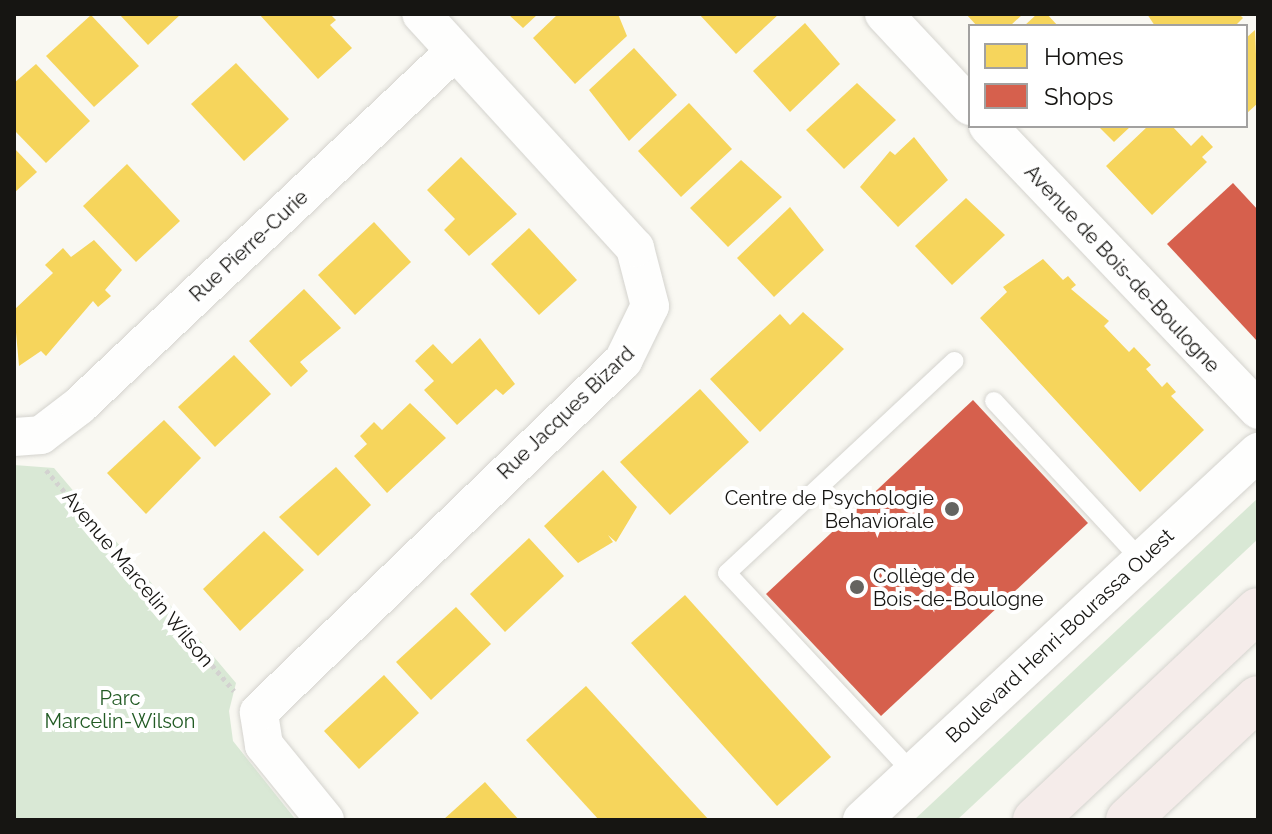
<!DOCTYPE html>
<meta charset="utf-8">
<style>
body{margin:0}
#map{position:relative;width:1272px;height:834px;overflow:hidden;background:#f9f8f2;font-family:Raleway,sans-serif}
div>[style]{position:absolute}
[style*='--x']{left:calc(var(--x)*1px);top:calc(var(--y)*1px);width:calc(var(--w)*1px);rotate:calc(var(--a)*1deg)}
.green>*{inset:0;background:#d9e8d5}
.homes>*{inset:0;background:#f6d55c}
.shops>*{inset:0;background:#d6604d}
.path>*{height:5px;margin-top:-2.5px;transform-origin:0;background:repeating-linear-gradient(90deg,#d3d2d0 0 4px,transparent 0 8px)}
.roads{filter:drop-shadow(0 0 2px #d4d3ce) drop-shadow(0 0 2px #d4d3ce)}
.lane>*{height:18px;margin:-9px;padding:0 9px;transform-origin:9px;border-radius:9px;background:#fefefd}
.street>*{height:38px;margin:-19px;padding:0 19px;transform-origin:19px;border-radius:19px;background:#fefefd}
.primary>*{height:44px;margin:-22px;padding:0 22px;transform-origin:22px;border-radius:22px;background:#f5ecea}
.dots>*{width:22px;height:22px;translate:-50% -50%;box-sizing:border-box;border:4px solid #fff;border-radius:50%}
span{translate:-50% -50%;white-space:nowrap;text-align:center;line-height:1.15;-webkit-text-stroke:8px #fff;paint-order:stroke}
.street-label{font-size:20px;color:#161512}
.poi-label{font-size:20px;color:#161512}
.right{translate:-100% -50%;text-align:right}
.left{translate:0 -50%;text-align:left}
.park-label{font-size:20px;color:#225b24}
.frame{position:absolute;inset:0;border:16px solid #161512;pointer-events:none}
.legend{position:absolute;left:968px;top:24px;width:280px;height:104px;box-sizing:border-box;background:#fff;border:2px solid #a2a1a0;margin:0;padding:10px 14px;list-style:none;font-size:24px;color:#161512}
.legend li{display:flex;align-items:center;gap:16px;height:40px}
.legend b{width:40px;border:2px solid #a2a1a0}
</style>
<div id="map">
<div class="green">
<i style="clip-path:polygon(14px 465px,54px 468px,236px 683px,229px 711px,233px 741px,296px 820px,14px 820px)"></i>
<i style="clip-path:polygon(1258px 498px,1258px 539px,957px 820px,914px 820px)"></i>
</div>
<div class="homes">
<i style="clip-path:polygon(119px 14px,181px 14px,148px 45px)"></i>
<i style="clip-path:polygon(259px 14px,330px 14px,336px 20px,330px 25px,352px 48px,318px 79px)"></i>
<i style="clip-path:polygon(508px 14px,538px 14px,523px 28px)"></i>
<i style="clip-path:polygon(558px 14px,618px 14px,627px 36px,575px 84px,533px 38px)"></i>
<i style="clip-path:polygon(699px 14px,779px 14px,736px 54px)"></i>
<i style="clip-path:polygon(966px 14px,1023px 14px,1010px 26px,977px 26px)"></i>
<i style="clip-path:polygon(1037px 14px,1047px 14px,1058px 26px,1024px 26px)"></i>
<i style="clip-path:polygon(1147px 14px,1239px 14px,1243px 18px,1235px 26px,1155px 26px)"></i>
<i style="clip-path:polygon(91px 15px,139px 66px,94px 107px,46px 56px)"></i>
<i style="clip-path:polygon(805px 23px,840px 64px,790px 112px,753px 71px)"></i>
<i style="clip-path:polygon(1255px 30px,1258px 103px,1246px 114px,1246px 38px)"></i>
<i style="clip-path:polygon(634px 48px,677px 95px,629px 141px,589px 90px)"></i>
<i style="clip-path:polygon(236px 63px,289px 119px,244px 161px,191px 104px)"></i>
<i style="clip-path:polygon(36px 64px,90px 121px,46px 163px,14px 130px,14px 83px)"></i>
<i style="clip-path:polygon(857px 83px,896px 120px,844px 169px,806px 130px)"></i>
<i style="clip-path:polygon(689px 103px,732px 149px,681px 197px,638px 151px)"></i>
<i style="clip-path:polygon(1098px 126px,1131px 126px,1114px 142px)"></i>
<i style="clip-path:polygon(1148px 126px,1172px 126px,1191px 146px,1202px 135px,1213px 147px,1202px 157px,1207px 162px,1152px 215px,1106px 166px)"></i>
<i style="clip-path:polygon(914px 137px,948px 180px,898px 227px,860px 187px,890px 151px,895px 155px)"></i>
<i style="clip-path:polygon(14px 148px,37px 172px,14px 193px)"></i>
<i style="clip-path:polygon(461px 157px,517px 214px,469px 256px,444px 230px,455px 219px,427px 190px)"></i>
<i style="clip-path:polygon(741px 160px,782px 197px,728px 247px,690px 208px)"></i>
<i style="clip-path:polygon(127px 164px,180px 221px,136px 262px,83px 206px)"></i>
<i style="clip-path:polygon(966px 198px,1005px 235px,952px 285px,915px 246px)"></i>
<i style="clip-path:polygon(790px 207px,824px 250px,774px 297px,737px 258px)"></i>
<i style="clip-path:polygon(374px 222px,411px 262px,355px 315px,318px 275px)"></i>
<i style="clip-path:polygon(529px 228px,577px 280px,539px 315px,491px 264px)"></i>
<i style="clip-path:polygon(94px 240px,122px 270px,105px 290px,111px 296px,98px 307px,93px 301px,46px 356px,41px 351px,19px 366px,14px 310px,53px 273px,45px 265px,63px 248px,71px 257px)"></i>
<i style="clip-path:polygon(1043px 259px,1063px 280px,1068px 276px,1076px 285px,1071px 289px,1109px 321px,1104px 326px,1129px 352px,1134px 347px,1151px 365px,1146px 369px,1162px 387px,1167px 382px,1176px 392px,1171px 396px,1204px 430px,1140px 492px,980px 318px,1007px 292px,1003px 287px)"></i>
<i style="clip-path:polygon(304px 289px,341px 328px,300px 362px,308px 371px,291px 387px,249px 341px)"></i>
<i style="clip-path:polygon(803px 312px,844px 349px,760px 432px,710px 379px,780px 314px,790px 325px)"></i>
<i style="clip-path:polygon(480px 338px,515px 384px,503px 395px,496px 389px,457px 425px,424px 390px,434px 381px,415px 361px,433px 344px,452px 364px)"></i>
<i style="clip-path:polygon(234px 355px,271px 394px,215px 447px,178px 407px)"></i>
<i style="clip-path:polygon(700px 389px,749px 442px,670px 515px,620px 462px)"></i>
<i style="clip-path:polygon(410px 403px,446px 438px,387px 493px,354px 456px,367px 444px,360px 436px,374px 422px,382px 430px)"></i>
<i style="clip-path:polygon(164px 420px,201px 458px,146px 514px,107px 473px)"></i>
<i style="clip-path:polygon(336px 467px,371px 505px,318px 556px,279px 517px)"></i>
<i style="clip-path:polygon(603px 470px,637px 507px,616px 542px,608px 535px,613px 542px,578px 563px,544px 526px)"></i>
<i style="clip-path:polygon(264px 531px,304px 570px,240px 631px,203px 589px)"></i>
<i style="clip-path:polygon(529px 538px,564px 576px,505px 632px,470px 594px)"></i>
<i style="clip-path:polygon(685px 595px,831px 757px,777px 806px,631px 643px)"></i>
<i style="clip-path:polygon(456px 607px,491px 644px,431px 700px,396px 662px)"></i>
<i style="clip-path:polygon(384px 675px,419px 713px,359px 769px,324px 731px)"></i>
<i style="clip-path:polygon(586px 686px,709px 820px,599px 820px,526px 740px)"></i>
<i style="clip-path:polygon(485px 782px,519px 820px,443px 820px)"></i>
</div>
<div class="shops">
<i style="clip-path:polygon(1233px 183px,1258px 210px,1258px 342px,1167px 244px)"></i>
<i style="clip-path:polygon(973px 400px,1088px 523px,881px 716px,766px 594px)"></i>
</div>
<div class="path">
<i style="--x:46;--y:470;--w:290;--a:49.6"></i>
</div>
<div class="roads">
<div class="lane">
<i style="--x:994;--y:401;--w:218;--a:47.2"></i>
<i style="--x:913;--y:773;--w:273;--a:-132.9"></i>
<i style="--x:727;--y:573;--w:311;--a:-43"></i>
</div>
<div class="street">
<i style="--x:884;--y:14;--w:126;--a:46.9"></i>
<i style="--x:988;--y:126;--w:392;--a:46.4"></i>
<i style="--x:14;--y:437;--w:27;--a:-4"></i>
<i style="--x:41;--y:435;--w:48;--a:-37.3"></i>
<i style="--x:79;--y:406;--w:514;--a:-43.35"></i>
<i style="--x:325;--y:820;--w:97;--a:-129.1"></i>
<i style="--x:264;--y:745;--w:33;--a:-99"></i>
<i style="--x:259;--y:712;--w:506;--a:-43.96"></i>
<i style="--x:623;--y:361;--w:61;--a:-63.9"></i>
<i style="--x:650;--y:306;--w:60;--a:-104.5"></i>
<i style="--x:635;--y:248;--w:317;--a:-132.4"></i>
<i style="--x:862;--y:820;--w:541;--a:-42.9"></i>
</div>
<div class="primary">
<i style="--x:1035;--y:820;--w:306;--a:-43.3"></i>
<i style="--x:1128;--y:820;--w:178;--a:-43.2"></i>
</div>
</div>
<div class="dots">
<i style="left:952px;top:509px;background:#656460"></i>
<i style="left:857px;top:587px;background:#656460"></i>
</div>
<div class="street-label">
<span style="left:249px;top:246px;rotate:-43deg">Rue Pierre-Curie</span>
<span style="left:1122px;top:269px;rotate:47deg">Avenue de Bois-de-Boulogne</span>
<span style="left:566px;top:413px;rotate:-44deg">Rue Jacques Bizard</span>
<span style="left:138px;top:579px;rotate:50deg">Avenue Marcelin Wilson</span>
<span style="left:1060px;top:636px;rotate:-43deg">Boulevard Henri-Bourassa Ouest</span>
</div>
<div class="poi-label">
<span class="right" style="left:934px;top:510px">Centre de Psychologie<br>Behaviorale</span>
<span class="left" style="left:873px;top:588px">Collège de<br>Bois-de-Boulogne</span>
</div>
<div class="park-label">
<span style="left:120px;top:710px">Parc<br>Marcelin-Wilson</span>
</div>
<div class="frame"></div>
<ul class="legend">
<li><b style="height:22px;background:#f6d55c"></b>Homes</li>
<li><b style="height:22px;background:#d6604d"></b>Shops</li>
</ul>
</div>
